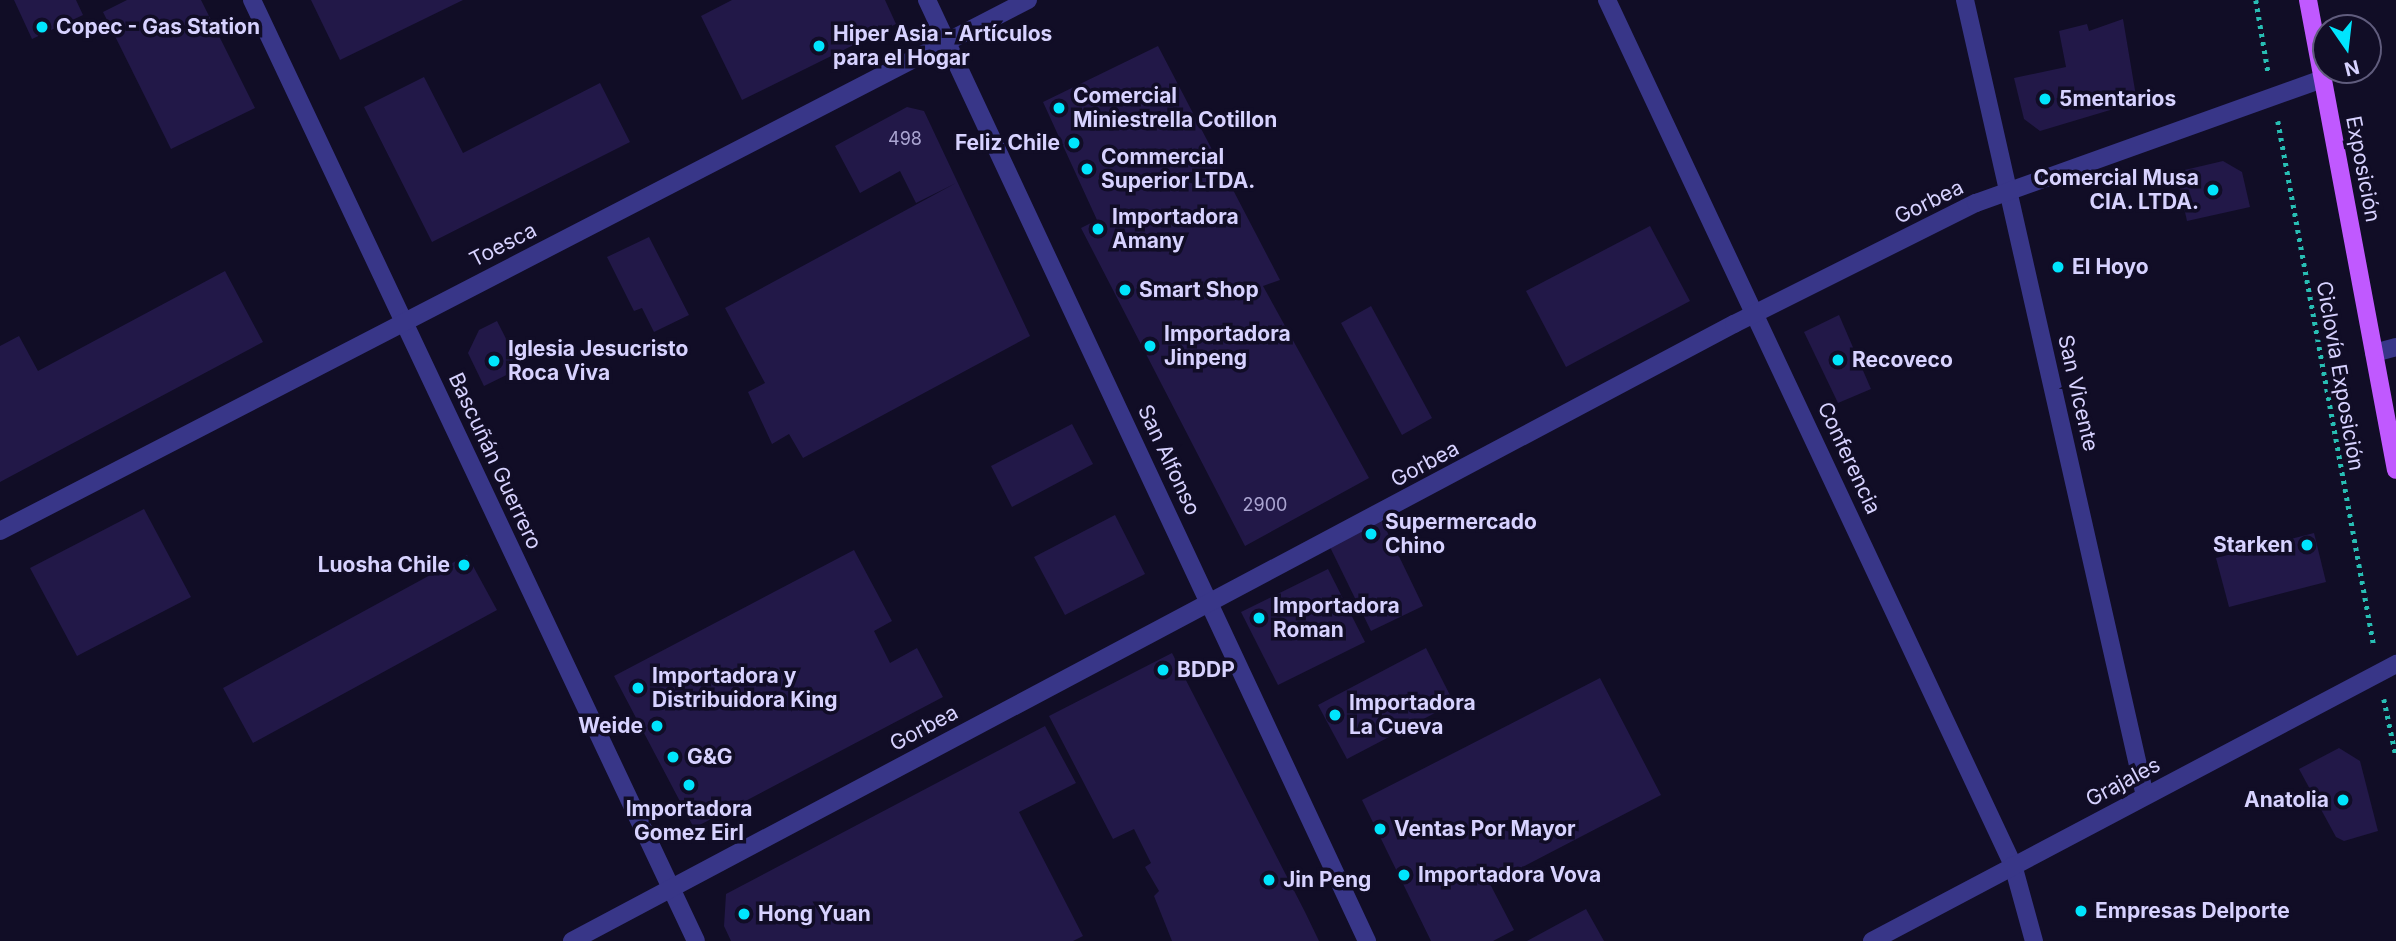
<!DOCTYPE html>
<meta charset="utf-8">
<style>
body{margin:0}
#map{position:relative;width:2396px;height:941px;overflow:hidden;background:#110d26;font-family:Inter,sans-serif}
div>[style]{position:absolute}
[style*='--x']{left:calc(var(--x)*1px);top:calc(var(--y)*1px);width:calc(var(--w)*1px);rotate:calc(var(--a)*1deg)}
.building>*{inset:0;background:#221848}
.path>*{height:4.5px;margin-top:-2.25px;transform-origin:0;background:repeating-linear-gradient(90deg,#28beb4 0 3.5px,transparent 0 8.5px)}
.minor>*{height:18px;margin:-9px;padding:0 9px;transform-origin:9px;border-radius:9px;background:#383688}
.major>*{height:18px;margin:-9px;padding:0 9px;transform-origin:9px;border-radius:9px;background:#c059ff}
.dots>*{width:19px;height:19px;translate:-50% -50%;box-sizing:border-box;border:4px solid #110d26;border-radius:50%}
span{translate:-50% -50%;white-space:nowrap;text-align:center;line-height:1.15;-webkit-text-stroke:7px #110d26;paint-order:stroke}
.number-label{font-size:18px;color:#aaa4d1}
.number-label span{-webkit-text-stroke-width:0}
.poi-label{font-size:21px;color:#d7d2ff;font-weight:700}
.left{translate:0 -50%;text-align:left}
.right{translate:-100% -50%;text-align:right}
.street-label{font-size:21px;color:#d7d2ff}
.north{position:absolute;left:2312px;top:14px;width:70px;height:70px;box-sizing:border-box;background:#110d26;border:2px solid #605c7d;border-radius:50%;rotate:166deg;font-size:19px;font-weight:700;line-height:28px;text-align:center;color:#d7d2ff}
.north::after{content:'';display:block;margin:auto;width:24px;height:32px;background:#00e5fd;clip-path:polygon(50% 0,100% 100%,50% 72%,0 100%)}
</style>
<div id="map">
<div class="building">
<i style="clip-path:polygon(14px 0,76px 0,83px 15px,32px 39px)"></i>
<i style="clip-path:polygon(127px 0,201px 0,255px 108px,171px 149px,103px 12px)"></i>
<i style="clip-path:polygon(311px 0,463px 0,340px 60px)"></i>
<i style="clip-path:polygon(732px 0,885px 0,896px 24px,742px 100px,701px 16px)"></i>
<i style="clip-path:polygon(2123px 19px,2137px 102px,2040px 131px,2024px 119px,2014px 78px,2066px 67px,2059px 31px,2087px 24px,2089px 31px)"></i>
<i style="clip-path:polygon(1158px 46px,1280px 280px,1263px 286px,1369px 478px,1245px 546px,1081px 228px,1097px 220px,1043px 102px)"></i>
<i style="clip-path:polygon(424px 77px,463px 153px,600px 83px,630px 142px,432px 242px,364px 107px)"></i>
<i style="clip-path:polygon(907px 107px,924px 111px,1030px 336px,803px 458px,789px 434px,772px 444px,748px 392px,765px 383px,725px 308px,956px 183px,916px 203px,900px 171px,860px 193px,835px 146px)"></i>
<i style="clip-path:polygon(2223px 161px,2242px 172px,2250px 207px,2187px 221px,2176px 172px)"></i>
<i style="clip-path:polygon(1650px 226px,1690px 301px,1566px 367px,1526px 291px)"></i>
<i style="clip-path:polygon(649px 237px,689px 315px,654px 332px,642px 308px,634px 311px,607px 257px)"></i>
<i style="clip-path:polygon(225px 271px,263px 342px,0 482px,0 346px,19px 336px,38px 371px)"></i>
<i style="clip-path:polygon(1371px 306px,1432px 418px,1402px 435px,1341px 323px)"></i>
<i style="clip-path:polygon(1839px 315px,1871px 389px,1838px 403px,1804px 332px)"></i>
<i style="clip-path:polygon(497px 321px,521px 368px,484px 386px,468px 353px,479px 330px)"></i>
<i style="clip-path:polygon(1072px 424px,1093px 464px,1012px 507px,991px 466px)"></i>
<i style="clip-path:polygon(144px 509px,191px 597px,77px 656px,30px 568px)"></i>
<i style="clip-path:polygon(1115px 515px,1145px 574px,1065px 615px,1034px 557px)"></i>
<i style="clip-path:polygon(1380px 517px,1423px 606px,1371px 631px,1328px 543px)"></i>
<i style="clip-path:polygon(2314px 533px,2326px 582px,2229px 607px,2216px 558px)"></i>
<i style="clip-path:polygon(854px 550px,892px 621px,874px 631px,890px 663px,917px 648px,943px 697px,694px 828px,614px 676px)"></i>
<i style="clip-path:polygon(467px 555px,497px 610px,253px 743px,223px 688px)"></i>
<i style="clip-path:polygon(1328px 569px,1365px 642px,1278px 685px,1241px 612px)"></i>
<i style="clip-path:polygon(1426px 648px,1454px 703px,1347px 759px,1318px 705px)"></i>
<i style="clip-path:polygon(1172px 653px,1305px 912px,1319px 941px,1172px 941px,1154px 896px,1159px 891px,1145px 867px,1151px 863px,1134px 829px,1113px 839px,1049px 716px)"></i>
<i style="clip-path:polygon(1600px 678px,1661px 795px,1490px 884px,1514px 930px,1493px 941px,1431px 941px,1362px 800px)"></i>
<i style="clip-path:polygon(1045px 726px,1076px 783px,1019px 812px,1083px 936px,1073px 941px,731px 941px,724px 926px,726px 894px)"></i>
<i style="clip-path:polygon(2339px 748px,2360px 761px,2378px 831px,2344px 841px,2336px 837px,2299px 769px)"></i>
<i style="clip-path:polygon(1586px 909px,1604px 941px,1527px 941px)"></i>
</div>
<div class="path">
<i style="--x:2256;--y:0;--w:72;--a:80.4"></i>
<i style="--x:2278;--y:121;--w:534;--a:79.64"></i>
<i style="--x:2384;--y:699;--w:58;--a:78.1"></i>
</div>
<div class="minor">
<i style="--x:252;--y:0;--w:1040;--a:64.74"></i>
<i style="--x:927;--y:0;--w:1039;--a:64.94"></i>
<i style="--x:1607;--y:0;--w:956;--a:64.86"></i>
<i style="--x:2013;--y:865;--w:79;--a:74.6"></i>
<i style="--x:1965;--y:0;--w:816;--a:77.26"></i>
<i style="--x:2374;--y:353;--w:23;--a:-15"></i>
<i style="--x:0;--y:531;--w:1157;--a:-27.32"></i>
<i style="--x:572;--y:941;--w:1316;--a:-27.97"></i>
<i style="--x:1734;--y:324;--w:271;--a:-26.6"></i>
<i style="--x:1976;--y:203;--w:368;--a:-19.7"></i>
<i style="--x:1872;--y:941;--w:593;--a:-27.86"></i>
</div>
<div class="major">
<i style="--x:2308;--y:0;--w:478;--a:79.4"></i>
</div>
<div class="dots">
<i style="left:42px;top:27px;background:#00e5fd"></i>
<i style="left:819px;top:46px;background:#00e5fd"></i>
<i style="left:2045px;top:99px;background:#00e5fd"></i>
<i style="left:1059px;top:108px;background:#00e5fd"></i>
<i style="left:1074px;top:143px;background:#00e5fd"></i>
<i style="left:1087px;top:169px;background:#00e5fd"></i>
<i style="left:2213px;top:190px;background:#00e5fd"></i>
<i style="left:1098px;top:229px;background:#00e5fd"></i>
<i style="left:2058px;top:267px;background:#00e5fd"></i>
<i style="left:1125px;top:290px;background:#00e5fd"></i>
<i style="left:1150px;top:346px;background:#00e5fd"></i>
<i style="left:1838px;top:360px;background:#00e5fd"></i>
<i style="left:494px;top:361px;background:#00e5fd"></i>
<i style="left:1371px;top:534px;background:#00e5fd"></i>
<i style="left:2307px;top:545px;background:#00e5fd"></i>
<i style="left:464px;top:565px;background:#00e5fd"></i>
<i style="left:1259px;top:618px;background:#00e5fd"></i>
<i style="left:1163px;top:670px;background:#00e5fd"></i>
<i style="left:638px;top:688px;background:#00e5fd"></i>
<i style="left:1335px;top:715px;background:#00e5fd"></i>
<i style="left:657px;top:726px;background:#00e5fd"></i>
<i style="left:673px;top:757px;background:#00e5fd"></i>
<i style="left:689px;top:785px;background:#00e5fd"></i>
<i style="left:2343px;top:800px;background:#00e5fd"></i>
<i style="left:1380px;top:829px;background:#00e5fd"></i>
<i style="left:1404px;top:875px;background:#00e5fd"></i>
<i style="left:1269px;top:880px;background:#00e5fd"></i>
<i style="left:2081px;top:911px;background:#00e5fd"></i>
<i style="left:744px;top:914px;background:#00e5fd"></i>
</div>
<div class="number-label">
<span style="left:905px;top:139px">498</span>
<span style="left:1265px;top:505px">2900</span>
</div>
<div class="poi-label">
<span class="left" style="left:56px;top:27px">Copec - Gas Station</span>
<span class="left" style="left:833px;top:46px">Hiper Asia - Artículos<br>para el Hogar</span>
<span class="left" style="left:1073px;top:108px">Comercial<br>Miniestrella Cotillon</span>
<span class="left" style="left:2059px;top:99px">5mentarios</span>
<span class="right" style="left:1060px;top:143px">Feliz Chile</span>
<span class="left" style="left:1101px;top:169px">Commercial<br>Superior LTDA.</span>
<span class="right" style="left:2199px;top:190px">Comercial Musa<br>CIA. LTDA.</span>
<span class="left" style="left:1112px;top:229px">Importadora<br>Amany</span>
<span class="left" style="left:2072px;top:267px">El Hoyo</span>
<span class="left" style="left:1139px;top:290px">Smart Shop</span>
<span class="left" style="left:1164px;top:346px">Importadora<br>Jinpeng</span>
<span class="left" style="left:508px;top:361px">Iglesia Jesucristo<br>Roca Viva</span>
<span class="left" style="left:1852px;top:360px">Recoveco</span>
<span class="left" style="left:1385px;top:534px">Supermercado<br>Chino</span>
<span class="right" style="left:2293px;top:545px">Starken</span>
<span class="right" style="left:450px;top:565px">Luosha Chile</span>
<span class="left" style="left:1273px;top:618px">Importadora<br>Roman</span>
<span class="left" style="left:1177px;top:670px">BDDP</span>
<span class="left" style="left:652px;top:688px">Importadora y<br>Distribuidora King</span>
<span class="left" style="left:1349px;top:715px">Importadora<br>La Cueva</span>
<span class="right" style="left:643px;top:726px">Weide</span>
<span class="left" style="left:687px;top:757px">G&amp;G</span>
<span class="right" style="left:2329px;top:800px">Anatolia</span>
<span style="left:689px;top:821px">Importadora<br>Gomez Eirl</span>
<span class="left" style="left:1394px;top:829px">Ventas Por Mayor</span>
<span class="left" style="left:1418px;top:875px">Importadora Vova</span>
<span class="left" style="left:1283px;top:880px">Jin Peng</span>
<span class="left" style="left:2095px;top:911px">Empresas Delporte</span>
<span class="left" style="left:758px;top:914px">Hong Yuan</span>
</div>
<div class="street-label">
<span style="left:2363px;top:169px;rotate:79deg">Exposición</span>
<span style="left:1929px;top:202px;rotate:-26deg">Gorbea</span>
<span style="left:503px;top:245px;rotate:-27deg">Toesca</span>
<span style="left:2340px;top:376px;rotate:80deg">Ciclovía Exposición</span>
<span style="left:2078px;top:393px;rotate:77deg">San Vicente</span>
<span style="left:1849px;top:458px;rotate:65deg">Conferencia</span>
<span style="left:1169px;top:460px;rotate:65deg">San Alfonso</span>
<span style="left:495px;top:461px;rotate:65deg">Bascuñán Guerrero</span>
<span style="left:1425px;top:464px;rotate:-28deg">Gorbea</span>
<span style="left:924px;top:728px;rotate:-28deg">Gorbea</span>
<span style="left:2123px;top:782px;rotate:-28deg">Grajales</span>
</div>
<div class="north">N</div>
</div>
